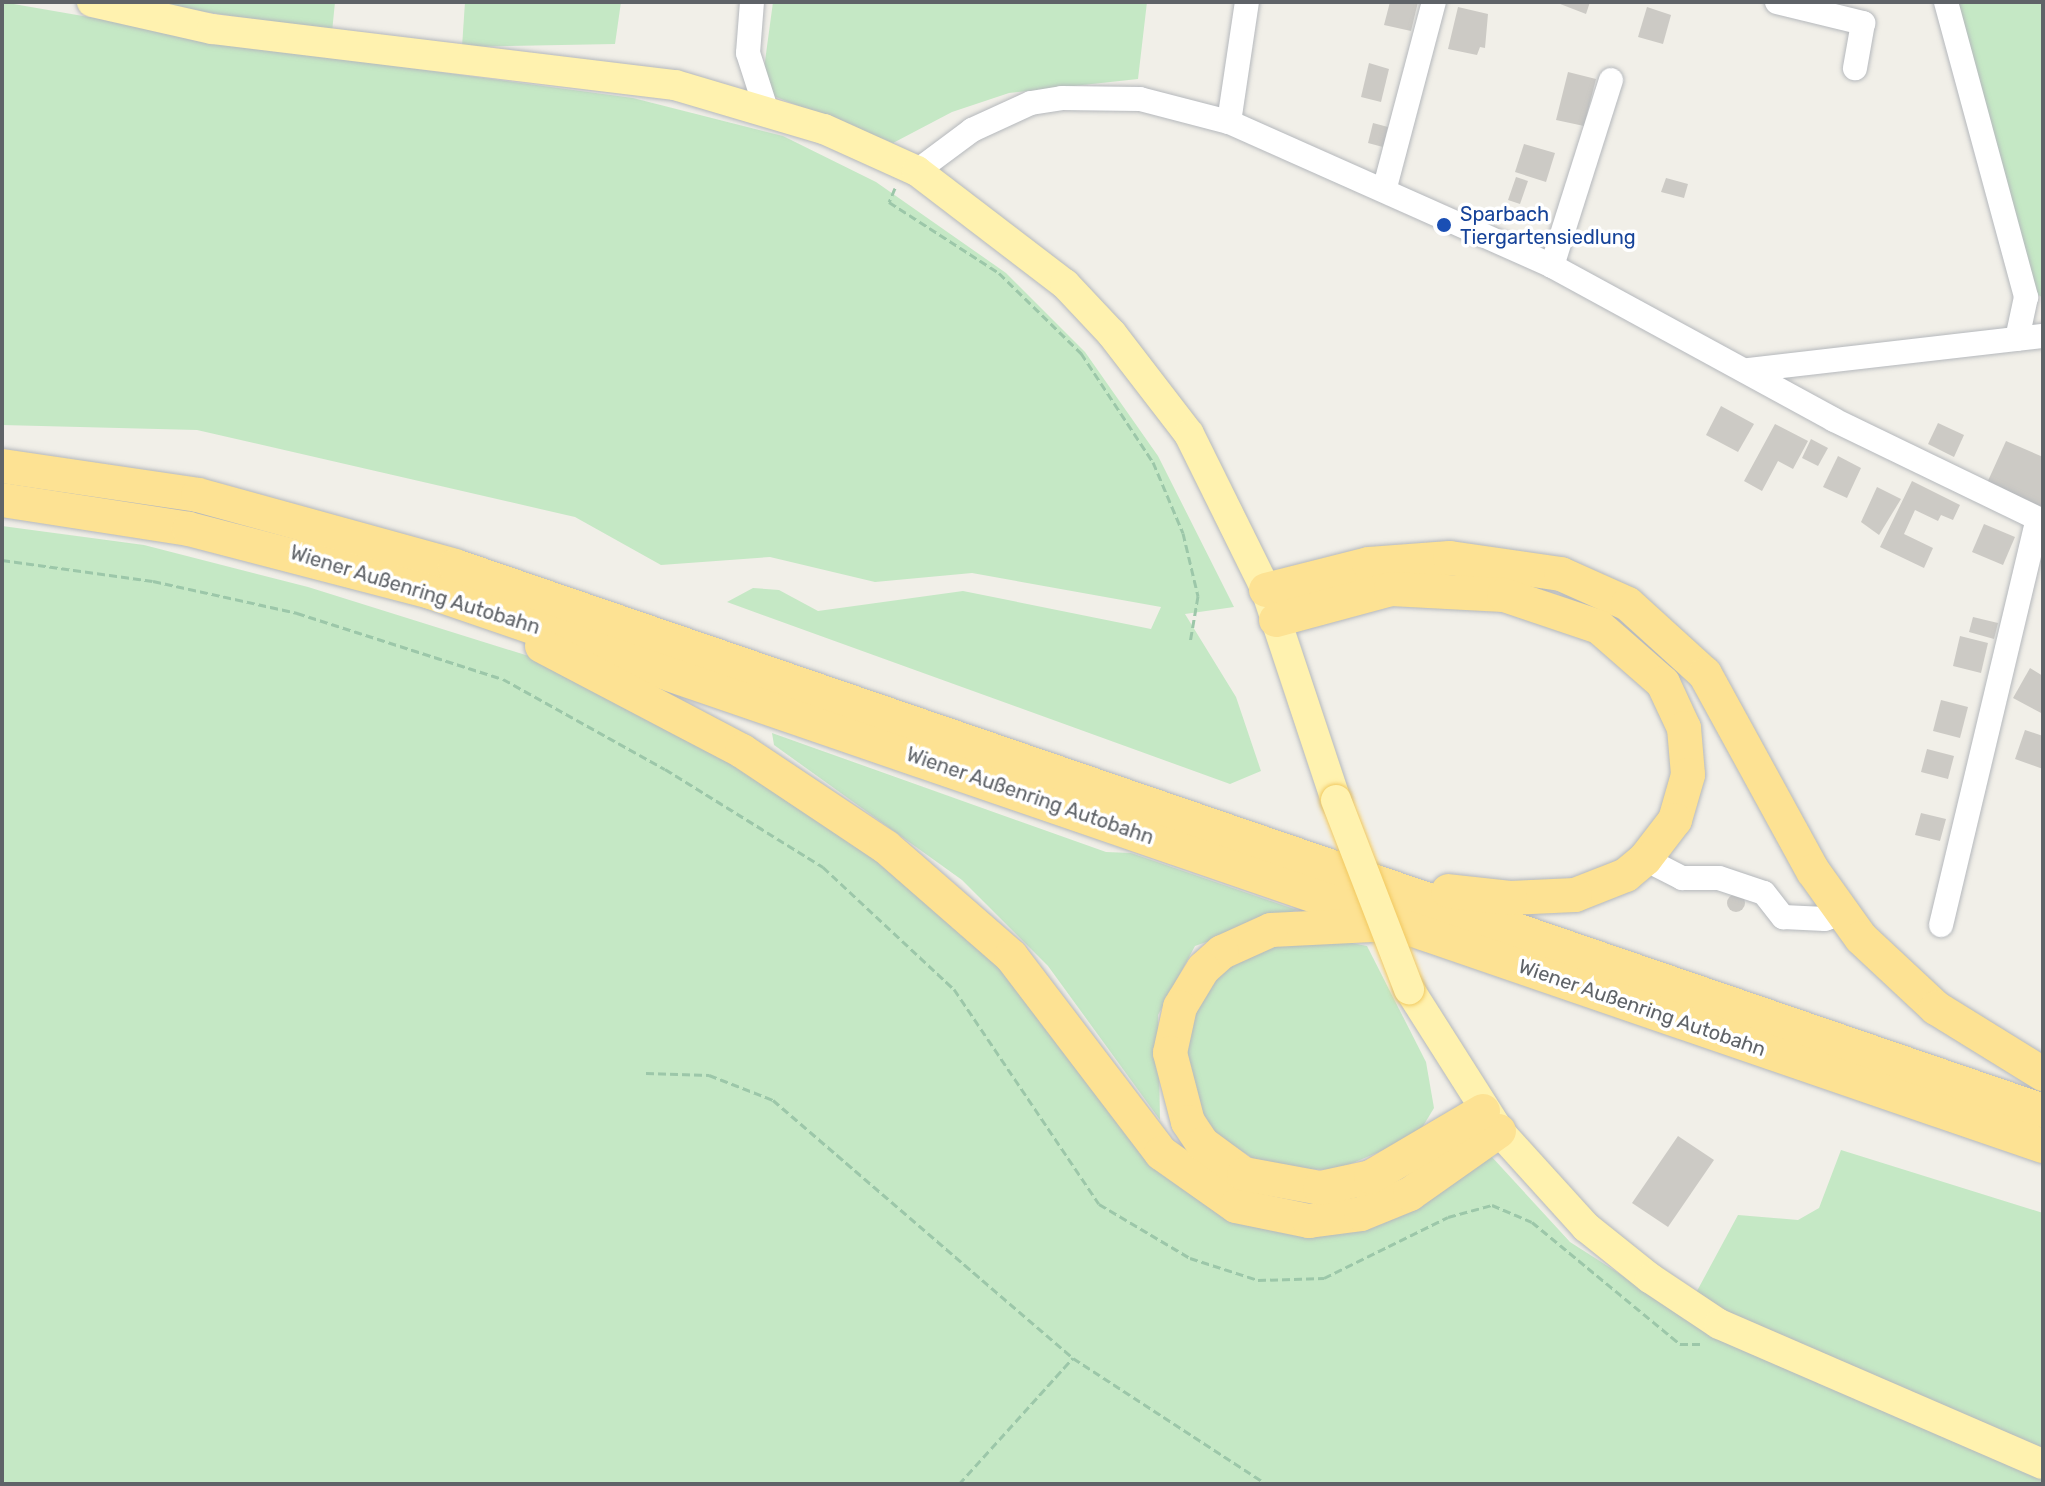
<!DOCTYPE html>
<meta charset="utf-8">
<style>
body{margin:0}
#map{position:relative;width:2045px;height:1486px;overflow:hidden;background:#f1efe8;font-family:Rubik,sans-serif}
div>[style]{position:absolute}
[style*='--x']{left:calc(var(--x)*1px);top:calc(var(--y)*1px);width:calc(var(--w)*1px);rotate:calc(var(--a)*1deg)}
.green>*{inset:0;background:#c5e8c5}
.building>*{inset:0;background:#cccac5}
.round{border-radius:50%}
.path>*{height:3px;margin-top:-1.5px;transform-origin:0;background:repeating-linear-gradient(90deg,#9cc7a9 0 8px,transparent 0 12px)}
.roads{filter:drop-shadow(0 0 2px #b5b8bc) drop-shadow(0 0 2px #b5b8bc)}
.minor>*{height:24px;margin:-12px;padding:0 12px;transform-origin:12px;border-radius:12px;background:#fff}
.major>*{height:30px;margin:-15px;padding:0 15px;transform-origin:15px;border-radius:15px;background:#fff2af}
.highway>*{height:34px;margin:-17px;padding:0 17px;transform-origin:17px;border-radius:17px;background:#fde293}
.bridges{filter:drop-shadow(0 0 2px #f2c960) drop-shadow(0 0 2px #f2c960)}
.major-bridge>*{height:30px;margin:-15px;padding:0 15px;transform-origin:15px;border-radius:15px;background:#fff2af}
.dots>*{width:22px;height:22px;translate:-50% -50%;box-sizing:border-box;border:4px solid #fff;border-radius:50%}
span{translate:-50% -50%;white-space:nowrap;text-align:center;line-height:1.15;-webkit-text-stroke:7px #fff;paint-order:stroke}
.transit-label{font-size:20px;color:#164399}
.left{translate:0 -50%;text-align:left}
.street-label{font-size:20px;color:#5f6368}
.frame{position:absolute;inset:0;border:4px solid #5f6368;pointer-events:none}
</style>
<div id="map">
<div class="green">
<i style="clip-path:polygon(2px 2px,291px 52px,633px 98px,783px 136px,876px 182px,1006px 273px,1085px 352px,1158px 456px,1234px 607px,1185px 614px,1236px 697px,1261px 771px,1230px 784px,727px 602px,753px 588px,779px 590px,818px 611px,963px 591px,1151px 629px,1161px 607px,972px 573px,875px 582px,770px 557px,661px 565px,575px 517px,197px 430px,2px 425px)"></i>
<i style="clip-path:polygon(143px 2px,335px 2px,332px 32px)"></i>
<i style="clip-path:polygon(465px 2px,621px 2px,615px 44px,462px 47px)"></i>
<i style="clip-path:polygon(773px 2px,1147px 2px,1138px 79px,1009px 93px,952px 112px,893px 143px,761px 91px)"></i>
<i style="clip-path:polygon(1955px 2px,2043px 2px,2043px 298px,2030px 289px)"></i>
<i style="clip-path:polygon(2px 526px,144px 545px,308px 587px,551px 663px,715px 752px,872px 847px,1016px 973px,1152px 1156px,1303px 1234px,1491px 1156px,1570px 1242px,1684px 1315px,1738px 1215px,1798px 1220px,1819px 1208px,1841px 1150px,2043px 1213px,2043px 1484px,2px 1484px)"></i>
<i style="clip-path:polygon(772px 733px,1106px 852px,1131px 853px,1297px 910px,1195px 946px,1158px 1015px,1160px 1120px,1048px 966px,962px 880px,774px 745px)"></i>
<i style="clip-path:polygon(1320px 937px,1367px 946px,1426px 1062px,1434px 1108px,1417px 1136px,1336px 1170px,1268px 1168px,1215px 1134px,1194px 1097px,1185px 1054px,1198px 1003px,1227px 966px,1267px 944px)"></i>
</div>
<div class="building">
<i style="clip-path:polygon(1390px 2px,1418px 2px,1411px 31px,1384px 25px)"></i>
<i style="clip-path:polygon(1555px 2px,1590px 2px,1586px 14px)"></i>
<i style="clip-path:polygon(1458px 7px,1488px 14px,1485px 48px,1480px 47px,1477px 55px,1448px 49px)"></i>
<i style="clip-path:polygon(1647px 7px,1671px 15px,1663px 44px,1638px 37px)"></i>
<i style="clip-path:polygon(1369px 63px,1389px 69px,1381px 102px,1361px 97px)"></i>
<i style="clip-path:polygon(1568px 72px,1596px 79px,1584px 126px,1556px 120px)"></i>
<i style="clip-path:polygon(1373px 123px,1388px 127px,1383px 147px,1368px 143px)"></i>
<i style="clip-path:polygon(1524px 144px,1555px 153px,1546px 182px,1515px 172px)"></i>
<i style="clip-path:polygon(1516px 177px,1528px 181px,1520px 204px,1508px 200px)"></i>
<i style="clip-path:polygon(1666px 178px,1688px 184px,1684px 198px,1661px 192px)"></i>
<i style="clip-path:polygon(1721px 406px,1754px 424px,1738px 452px,1706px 435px)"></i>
<i style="clip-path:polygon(1938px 423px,1964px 435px,1954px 457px,1928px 444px)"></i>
<i style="clip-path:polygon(1775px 424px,1808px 441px,1793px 469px,1778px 461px,1762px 491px,1744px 481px)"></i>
<i style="clip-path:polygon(1811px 439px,1828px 448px,1818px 466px,1802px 458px)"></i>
<i style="clip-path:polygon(2006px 441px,2043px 457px,2043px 508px,1987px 483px)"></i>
<i style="clip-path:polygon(1838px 456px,1861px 468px,1847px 498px,1823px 487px)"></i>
<i style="clip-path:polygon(1912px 481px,1960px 505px,1953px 520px,1941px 515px,1938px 521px,1915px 510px,1904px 534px,1933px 548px,1924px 568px,1880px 547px)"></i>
<i style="clip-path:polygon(1877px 487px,1901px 499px,1879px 535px,1861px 522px)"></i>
<i style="clip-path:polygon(1984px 524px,2015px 537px,2003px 565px,1972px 552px)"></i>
<i style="clip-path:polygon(1973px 617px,1998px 623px,1994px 639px,1969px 632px)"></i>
<i style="clip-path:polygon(1960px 636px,1988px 643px,1981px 673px,1953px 666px)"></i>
<i style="clip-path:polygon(2030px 668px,2043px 676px,2043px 714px,2013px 698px)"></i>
<i style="clip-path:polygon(1941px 700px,1968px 707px,1960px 738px,1933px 731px)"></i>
<i style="clip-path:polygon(2025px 730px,2043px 736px,2043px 769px,2015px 759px)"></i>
<i style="clip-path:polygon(1927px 749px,1954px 756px,1948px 779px,1921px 772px)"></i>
<i style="clip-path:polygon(1921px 813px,1946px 819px,1940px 841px,1915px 835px)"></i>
<i class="round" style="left:1727px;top:894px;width:18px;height:18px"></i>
<i style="clip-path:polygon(1678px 1136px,1714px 1160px,1668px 1227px,1632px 1203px)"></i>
</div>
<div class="path">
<i style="--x:895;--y:188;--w:15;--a:113"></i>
<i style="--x:889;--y:202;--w:131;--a:32.8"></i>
<i style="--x:999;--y:273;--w:115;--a:44.3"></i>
<i style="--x:1081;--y:353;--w:131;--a:56.6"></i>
<i style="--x:1153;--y:462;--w:77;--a:67.1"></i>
<i style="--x:1183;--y:533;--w:65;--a:76.6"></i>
<i style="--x:1198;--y:596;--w:48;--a:99.7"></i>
<i style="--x:2;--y:560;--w:152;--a:7.9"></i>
<i style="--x:153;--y:581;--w:148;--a:12.5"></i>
<i style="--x:297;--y:613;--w:216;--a:17.8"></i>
<i style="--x:503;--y:679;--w:185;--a:29.1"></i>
<i style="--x:665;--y:769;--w:186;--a:31.8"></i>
<i style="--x:823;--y:867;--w:179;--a:43"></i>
<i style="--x:954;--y:989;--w:259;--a:56"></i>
<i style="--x:1099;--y:1204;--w:106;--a:30.7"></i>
<i style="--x:1190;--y:1258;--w:71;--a:17.9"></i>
<i style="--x:1258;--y:1280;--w:66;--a:-1.7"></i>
<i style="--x:1324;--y:1278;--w:138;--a:-26.2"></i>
<i style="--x:1448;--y:1217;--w:46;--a:-15.3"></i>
<i style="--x:1492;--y:1205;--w:43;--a:23"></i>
<i style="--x:1532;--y:1222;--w:192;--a:39.5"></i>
<i style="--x:1680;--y:1344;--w:24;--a:0"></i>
<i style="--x:646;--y:1073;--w:63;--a:1.8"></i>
<i style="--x:709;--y:1075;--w:69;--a:21.3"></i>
<i style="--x:773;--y:1100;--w:396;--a:40.7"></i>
<i style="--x:1073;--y:1358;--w:230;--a:33.1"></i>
<i style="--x:959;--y:1484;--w:170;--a:-47.9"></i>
</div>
<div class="roads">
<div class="minor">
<i style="--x:752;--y:2;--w:51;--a:94.5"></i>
<i style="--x:748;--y:53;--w:59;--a:72.2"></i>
<i style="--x:1777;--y:2;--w:89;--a:13.7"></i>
<i style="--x:1863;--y:23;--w:46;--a:100.1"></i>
<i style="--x:1946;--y:2;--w:306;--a:74.8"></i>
<i style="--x:2026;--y:297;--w:43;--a:102.1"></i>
<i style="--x:1229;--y:122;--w:121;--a:-81.5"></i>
<i style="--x:917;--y:171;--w:69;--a:-36.7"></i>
<i style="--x:972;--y:130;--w:65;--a:-24.6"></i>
<i style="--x:1031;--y:103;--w:31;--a:-9"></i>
<i style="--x:1062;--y:98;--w:78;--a:0.7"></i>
<i style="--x:1140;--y:99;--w:92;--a:14.5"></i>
<i style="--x:1229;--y:122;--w:354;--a:24"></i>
<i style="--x:1552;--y:266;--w:321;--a:28.6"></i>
<i style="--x:1834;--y:420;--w:232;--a:25.8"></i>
<i style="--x:1385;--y:187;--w:191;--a:-75.2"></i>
<i style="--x:1552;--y:266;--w:195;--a:-72.4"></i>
<i style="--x:1748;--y:370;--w:297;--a:-6.6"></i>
<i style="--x:1645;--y:859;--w:42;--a:27.2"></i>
<i style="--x:1682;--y:878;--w:37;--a:0"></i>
<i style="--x:1719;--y:878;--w:47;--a:18.4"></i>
<i style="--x:1764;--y:893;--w:31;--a:52"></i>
<i style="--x:1783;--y:917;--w:42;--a:2.7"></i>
<i style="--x:1825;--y:919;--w:18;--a:-19"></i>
<i style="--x:1941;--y:925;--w:417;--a:-76.6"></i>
</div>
<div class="major">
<i style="--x:92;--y:2;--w:123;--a:12.7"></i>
<i style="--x:212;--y:29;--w:466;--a:6.9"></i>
<i style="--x:675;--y:85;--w:155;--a:16.5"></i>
<i style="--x:824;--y:129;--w:102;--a:24.3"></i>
<i style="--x:917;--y:171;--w:186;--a:37.4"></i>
<i style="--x:1065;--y:284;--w:69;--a:46.8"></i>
<i style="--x:1112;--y:334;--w:126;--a:52.4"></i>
<i style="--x:1189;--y:434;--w:174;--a:63.7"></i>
<i style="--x:1266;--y:590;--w:221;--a:71.6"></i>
<i style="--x:1409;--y:989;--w:168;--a:57.6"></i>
<i style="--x:1499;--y:1131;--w:130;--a:47.8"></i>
<i style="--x:1586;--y:1227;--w:82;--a:38.6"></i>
<i style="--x:1650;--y:1278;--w:83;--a:33.7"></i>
<i style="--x:1719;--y:1324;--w:353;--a:23.4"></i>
</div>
<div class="highway">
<i style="--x:2;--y:466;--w:198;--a:8.4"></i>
<i style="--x:198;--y:495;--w:267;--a:15.4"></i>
<i style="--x:455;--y:566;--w:1679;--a:18.94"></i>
<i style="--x:2;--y:500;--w:189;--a:8.8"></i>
<i style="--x:189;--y:529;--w:249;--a:14.6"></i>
<i style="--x:430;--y:592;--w:1705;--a:18.96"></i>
<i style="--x:1266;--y:590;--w:106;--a:-14.2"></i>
<i style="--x:1369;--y:564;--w:81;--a:-4.2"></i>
<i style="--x:1450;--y:558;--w:112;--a:8.2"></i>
<i style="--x:1561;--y:574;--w:73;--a:24.1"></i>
<i style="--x:1628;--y:604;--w:104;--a:42.3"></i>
<i style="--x:1705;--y:674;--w:225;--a:61.3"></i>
<i style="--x:1813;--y:871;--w:82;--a:54.4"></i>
<i style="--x:1861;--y:938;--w:103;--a:43"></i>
<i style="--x:1936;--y:1008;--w:126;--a:31.7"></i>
<i style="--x:1276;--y:620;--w:119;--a:-15.1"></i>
<i style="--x:1391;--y:589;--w:113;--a:3"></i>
<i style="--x:1504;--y:595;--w:100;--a:18.6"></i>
<i style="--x:1599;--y:627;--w:85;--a:41.2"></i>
<i style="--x:1663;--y:683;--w:50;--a:65"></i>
<i style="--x:1684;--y:728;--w:47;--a:85.1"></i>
<i style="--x:1688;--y:775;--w:47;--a:106.1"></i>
<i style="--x:1675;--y:820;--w:49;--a:127.6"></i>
<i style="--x:1645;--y:859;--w:25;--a:140"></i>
<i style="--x:1626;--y:875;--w:55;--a:158.6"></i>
<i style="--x:1575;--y:895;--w:65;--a:177.4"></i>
<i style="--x:1510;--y:898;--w:62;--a:-173.6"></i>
<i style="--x:542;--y:646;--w:226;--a:27.7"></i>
<i style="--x:742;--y:751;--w:173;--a:33.7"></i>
<i style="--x:886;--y:847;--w:166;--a:41.1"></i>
<i style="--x:1011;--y:956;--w:248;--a:52.7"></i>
<i style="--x:1161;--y:1153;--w:92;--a:35.2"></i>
<i style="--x:1236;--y:1206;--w:75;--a:11.6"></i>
<i style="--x:1309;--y:1221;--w:52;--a:-7.7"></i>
<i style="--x:1361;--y:1214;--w:53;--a:-22.2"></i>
<i style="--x:1410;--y:1194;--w:109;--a:-35.3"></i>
<i style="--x:1372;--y:925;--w:101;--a:177.2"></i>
<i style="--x:1271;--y:930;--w:54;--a:155.8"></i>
<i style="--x:1222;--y:952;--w:25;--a:138"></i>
<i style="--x:1203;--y:969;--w:44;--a:121.2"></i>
<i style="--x:1180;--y:1007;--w:47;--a:102.3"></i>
<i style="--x:1170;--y:1053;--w:71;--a:75.4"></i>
<i style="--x:1188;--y:1122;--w:27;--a:56"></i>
<i style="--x:1203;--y:1144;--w:51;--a:36.2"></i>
<i style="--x:1244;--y:1174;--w:77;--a:10.4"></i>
<i style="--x:1320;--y:1188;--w:52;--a:-12.2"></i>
<i style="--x:1371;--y:1177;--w:130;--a:-30.5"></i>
</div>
</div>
<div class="bridges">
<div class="major-bridge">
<i style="--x:1336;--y:800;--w:203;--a:68.9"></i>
</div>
</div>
<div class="dots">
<i style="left:1444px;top:225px;background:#1a4fb4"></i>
</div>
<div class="transit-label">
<span class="left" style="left:1460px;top:226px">Sparbach<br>Tiergartensiedlung</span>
</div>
<div class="street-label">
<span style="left:415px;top:590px;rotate:17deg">Wiener Außenring Autobahn</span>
<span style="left:1030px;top:796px;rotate:19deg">Wiener Außenring Autobahn</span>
<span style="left:1642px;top:1008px;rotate:19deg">Wiener Außenring Autobahn</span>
</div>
<div class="frame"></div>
</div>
